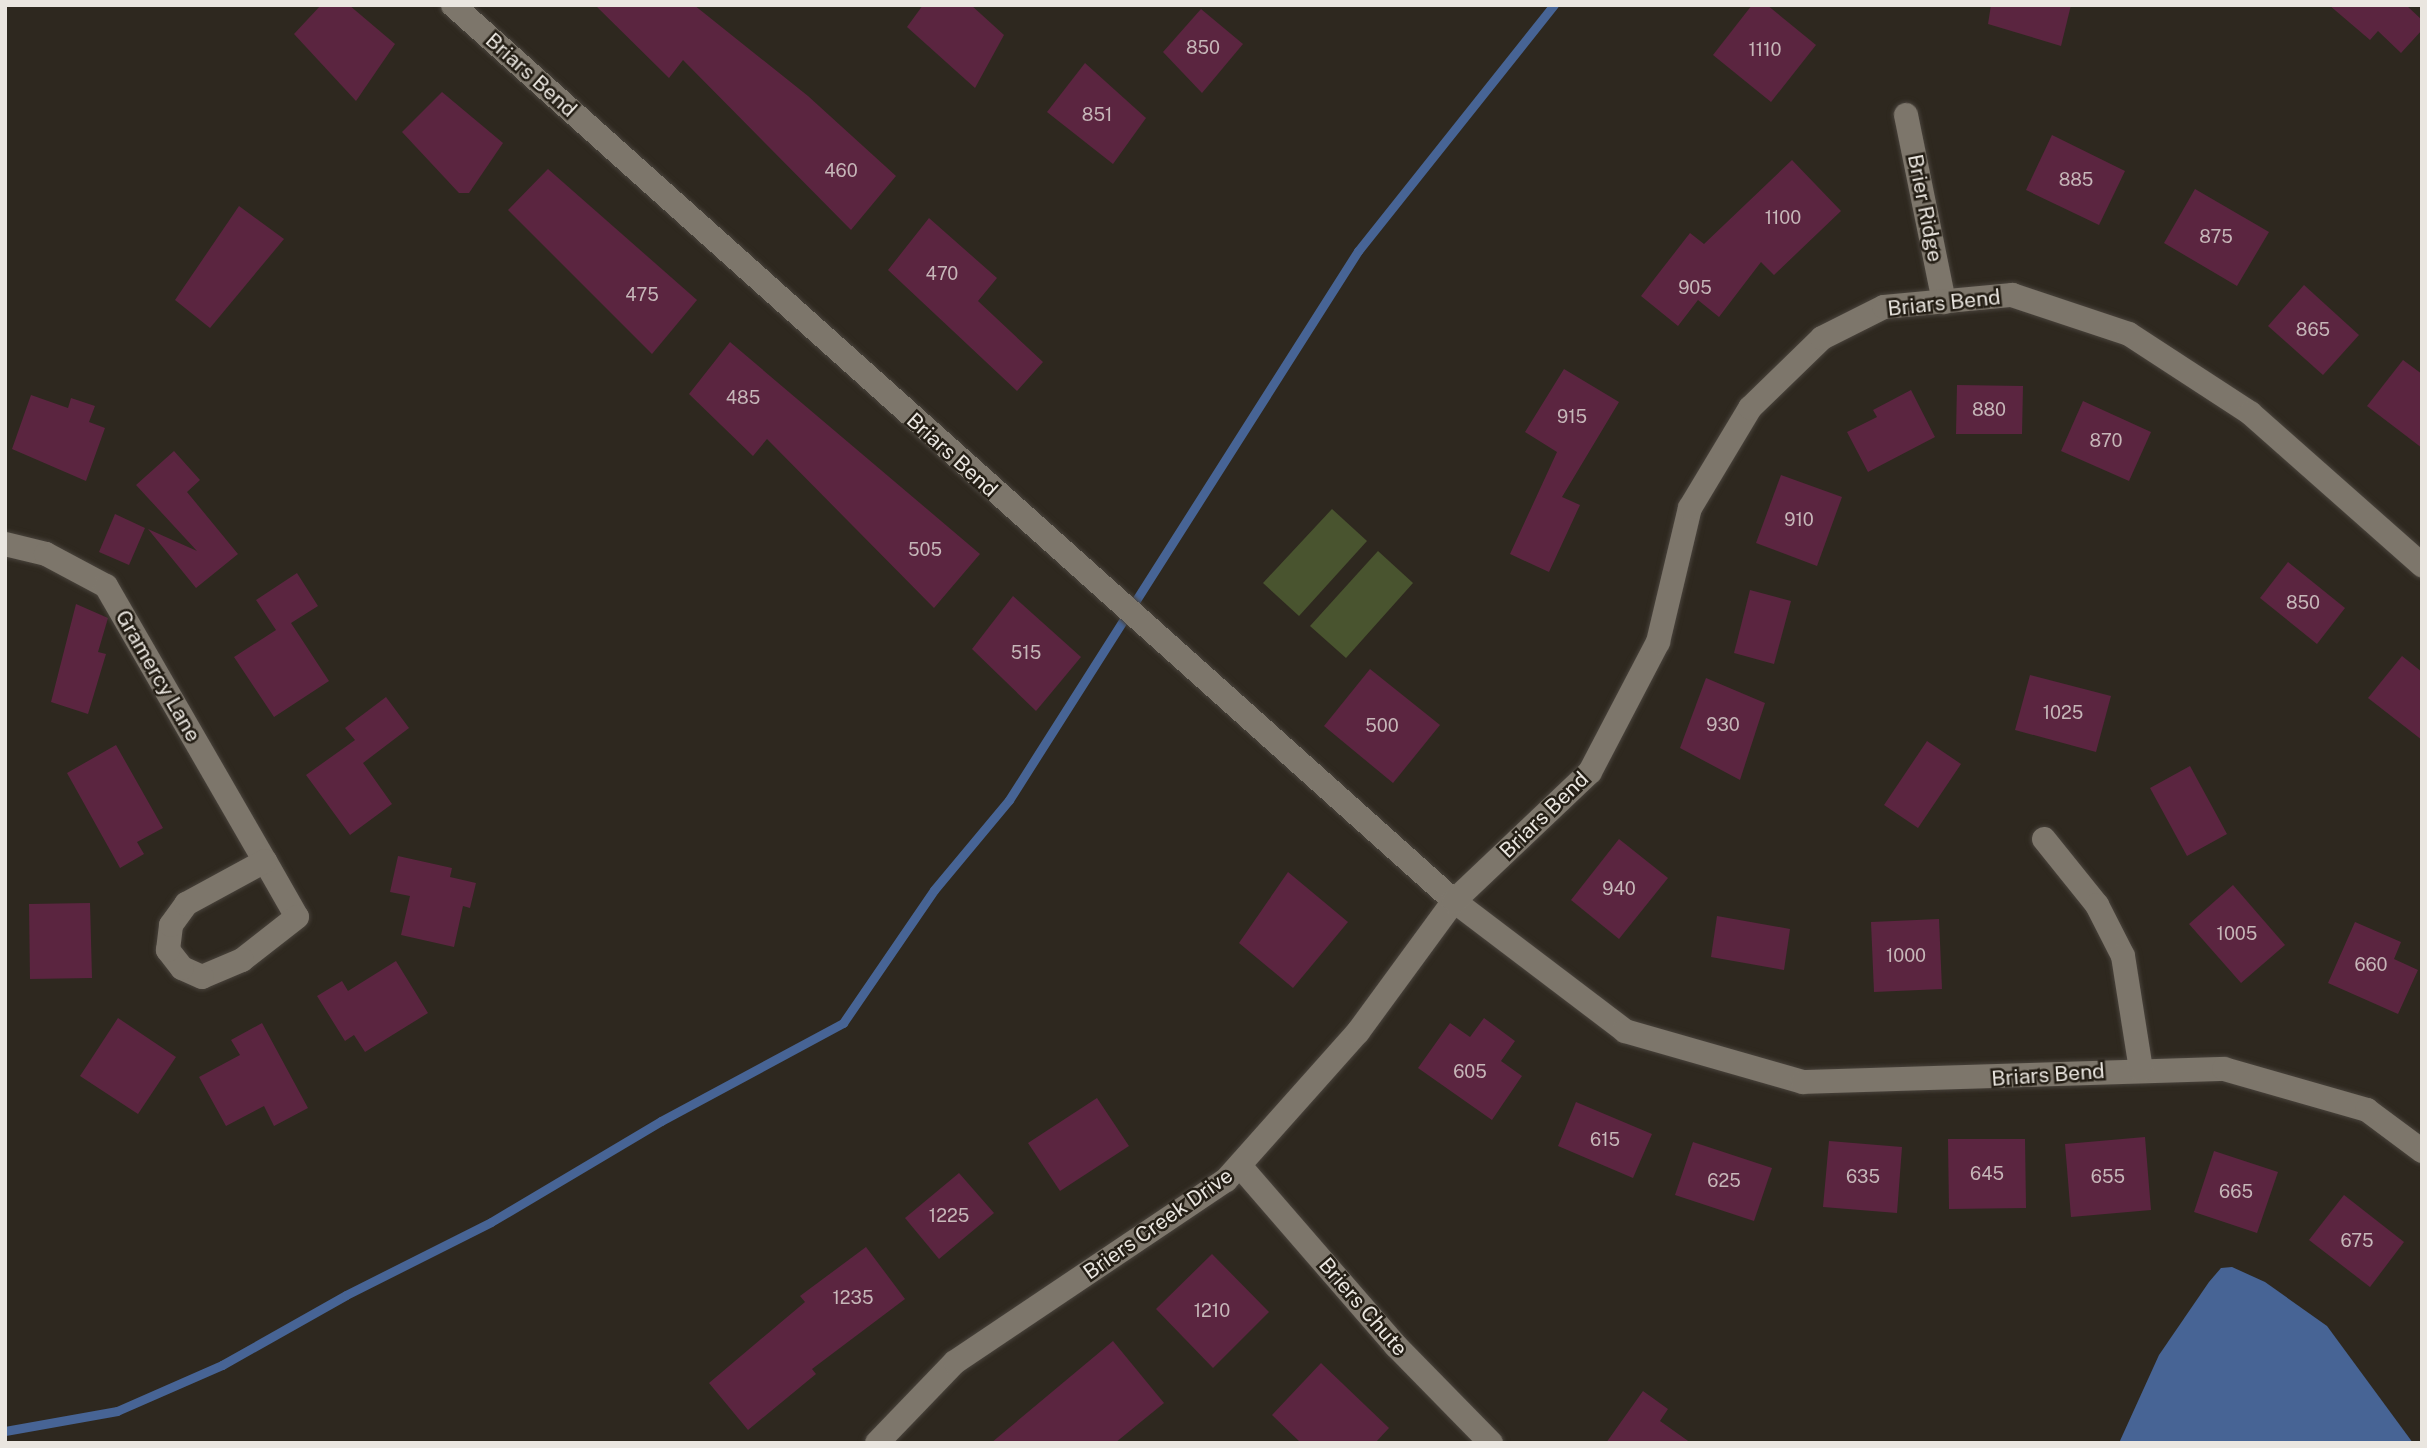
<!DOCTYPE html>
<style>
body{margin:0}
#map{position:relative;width:2427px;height:1448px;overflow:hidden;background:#2e281f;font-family:"Public Sans",sans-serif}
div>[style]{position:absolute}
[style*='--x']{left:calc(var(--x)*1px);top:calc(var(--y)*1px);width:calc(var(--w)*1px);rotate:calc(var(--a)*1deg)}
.green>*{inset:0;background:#49542f}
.water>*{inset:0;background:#476495}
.stream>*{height:9px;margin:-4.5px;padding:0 4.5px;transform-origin:4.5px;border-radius:4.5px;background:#476495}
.building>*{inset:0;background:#5b2540}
.roads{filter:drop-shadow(0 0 2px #49433c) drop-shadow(0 0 2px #49433c)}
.street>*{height:24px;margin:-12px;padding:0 12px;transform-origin:12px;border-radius:12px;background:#7d766b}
span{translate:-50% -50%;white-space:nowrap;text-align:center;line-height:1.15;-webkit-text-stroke:5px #241e15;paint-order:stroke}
.number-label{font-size:18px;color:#c6b6b8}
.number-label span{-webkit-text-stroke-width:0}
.street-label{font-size:21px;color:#eae6e0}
.frame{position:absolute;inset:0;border:7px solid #eae6e0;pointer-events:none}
</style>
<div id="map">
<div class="green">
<i style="clip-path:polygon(1332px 509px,1367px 541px,1299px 616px,1263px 583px)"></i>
<i style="clip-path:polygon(1378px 551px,1413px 583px,1346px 658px,1310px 626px)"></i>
</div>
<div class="water">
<i style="clip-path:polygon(2232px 1267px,2265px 1282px,2327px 1326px,2413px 1443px,2119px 1443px,2159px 1355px,2209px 1282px,2221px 1268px)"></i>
</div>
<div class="stream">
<i style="--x:5;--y:1431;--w:114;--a:-10.1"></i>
<i style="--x:117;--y:1411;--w:115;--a:-23.7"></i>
<i style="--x:222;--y:1365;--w:142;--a:-29.4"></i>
<i style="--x:346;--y:1295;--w:162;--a:-26.7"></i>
<i style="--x:491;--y:1222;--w:198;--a:-30.7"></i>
<i style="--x:661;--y:1121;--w:207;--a:-28.3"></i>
<i style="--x:843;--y:1023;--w:161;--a:-55.6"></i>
<i style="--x:934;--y:890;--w:117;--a:-50.2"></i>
<i style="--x:1009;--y:800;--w:651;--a:-57.56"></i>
<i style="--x:1358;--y:251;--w:315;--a:-51.5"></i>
</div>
<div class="building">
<i style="clip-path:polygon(321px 5px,349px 5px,395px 44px,356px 101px,294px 34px)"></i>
<i style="clip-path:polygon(595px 5px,694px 5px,808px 96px,896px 176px,851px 230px,683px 60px,669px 78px)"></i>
<i style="clip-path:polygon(923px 5px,971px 5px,1004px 35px,975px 88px,907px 27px)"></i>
<i style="clip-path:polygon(1752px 5px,1767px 5px,1816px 45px,1771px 102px,1713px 55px)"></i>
<i style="clip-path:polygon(1991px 5px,2071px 5px,2061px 46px,1988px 24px)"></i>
<i style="clip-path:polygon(2329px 5px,2406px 5px,2422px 20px,2422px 30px,2401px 53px,2378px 31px,2370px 40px)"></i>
<i style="clip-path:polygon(1201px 9px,1243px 44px,1202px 93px,1163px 52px)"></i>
<i style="clip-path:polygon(1085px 63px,1146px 118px,1113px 164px,1047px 112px)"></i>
<i style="clip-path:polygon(442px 92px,503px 143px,469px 193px,459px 193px,402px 132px)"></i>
<i style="clip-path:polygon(2052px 135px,2125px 171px,2099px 225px,2026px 190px)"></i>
<i style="clip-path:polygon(1792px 160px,1841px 211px,1774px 275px,1761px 262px,1719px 317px,1698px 300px,1678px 326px,1641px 296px,1690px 233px,1704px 244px)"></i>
<i style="clip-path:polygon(548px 169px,697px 300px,652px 354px,508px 210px)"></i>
<i style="clip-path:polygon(2195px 189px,2269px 232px,2237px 286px,2164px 243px)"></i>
<i style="clip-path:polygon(239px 206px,284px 239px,210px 328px,175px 300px)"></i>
<i style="clip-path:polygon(929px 218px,997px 278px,978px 301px,1043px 362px,1017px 391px,888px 270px)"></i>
<i style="clip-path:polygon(2304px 285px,2359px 335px,2323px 375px,2268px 326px)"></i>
<i style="clip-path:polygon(730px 342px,980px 554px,934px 608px,767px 439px,753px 456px,689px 394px)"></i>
<i style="clip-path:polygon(2403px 360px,2422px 374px,2422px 448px,2367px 406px)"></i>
<i style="clip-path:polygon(1564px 369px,1619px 402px,1562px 497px,1580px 505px,1549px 572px,1510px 554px,1557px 452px,1525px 432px)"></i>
<i style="clip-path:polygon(1957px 385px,2023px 386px,2022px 434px,1956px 434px)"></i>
<i style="clip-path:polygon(1911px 390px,1935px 437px,1868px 472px,1847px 432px,1877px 417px,1873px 410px)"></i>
<i style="clip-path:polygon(31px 395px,68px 408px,71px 398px,95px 406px,89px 422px,105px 428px,86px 481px,12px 449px)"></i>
<i style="clip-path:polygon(2083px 401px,2151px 432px,2129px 481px,2061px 451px)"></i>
<i style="clip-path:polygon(174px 451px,200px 480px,187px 492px,238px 554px,196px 588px,148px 529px,197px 551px,136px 485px)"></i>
<i style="clip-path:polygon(1781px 475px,1842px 497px,1817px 566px,1756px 543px)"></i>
<i style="clip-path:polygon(115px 514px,145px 528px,129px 565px,99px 552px)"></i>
<i style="clip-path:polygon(2288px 562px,2345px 608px,2317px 644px,2260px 598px)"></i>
<i style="clip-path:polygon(297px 573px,318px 606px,291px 623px,329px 681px,274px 717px,234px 657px,276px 630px,256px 600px)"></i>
<i style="clip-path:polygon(1750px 590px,1791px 601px,1774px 664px,1734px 653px)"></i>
<i style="clip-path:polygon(1013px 596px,1081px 657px,1036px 711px,972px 649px)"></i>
<i style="clip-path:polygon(76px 604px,108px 618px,98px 652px,106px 654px,88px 714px,51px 702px)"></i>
<i style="clip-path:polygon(2402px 656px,2422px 672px,2422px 740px,2368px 698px)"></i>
<i style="clip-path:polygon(1370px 669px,1440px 725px,1393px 783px,1324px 726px)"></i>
<i style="clip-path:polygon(2030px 675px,2111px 696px,2096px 752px,2015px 730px)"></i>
<i style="clip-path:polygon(1706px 678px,1765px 703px,1740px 780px,1680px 748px)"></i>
<i style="clip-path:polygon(386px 697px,409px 728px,363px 763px,392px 804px,350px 835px,306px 775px,355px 740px,345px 728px)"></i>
<i style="clip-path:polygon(1927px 741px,1961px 764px,1918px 828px,1884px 805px)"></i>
<i style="clip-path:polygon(116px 745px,163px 828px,137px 842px,144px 854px,120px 868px,67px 773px)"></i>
<i style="clip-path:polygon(2190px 766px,2227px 834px,2187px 856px,2150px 788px)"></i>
<i style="clip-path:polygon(1619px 839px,1668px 878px,1619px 939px,1571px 900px)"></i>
<i style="clip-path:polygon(398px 856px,452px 868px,450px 877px,476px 883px,470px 908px,463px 906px,454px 947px,401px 935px,410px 896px,390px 892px)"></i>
<i style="clip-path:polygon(1288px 872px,1348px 922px,1293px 988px,1239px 943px)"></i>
<i style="clip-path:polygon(2233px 885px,2285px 945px,2241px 983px,2189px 924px)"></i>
<i style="clip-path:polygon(90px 903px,92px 978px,30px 979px,29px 904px)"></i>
<i style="clip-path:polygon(1717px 916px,1790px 929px,1784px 970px,1711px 957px)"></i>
<i style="clip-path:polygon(1939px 919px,1942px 989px,1874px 992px,1871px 922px)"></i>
<i style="clip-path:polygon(2355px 922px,2401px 942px,2394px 959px,2418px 970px,2398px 1014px,2328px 983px)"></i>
<i style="clip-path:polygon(396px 961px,428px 1013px,365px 1052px,354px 1035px,345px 1041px,317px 996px,342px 981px,348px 991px)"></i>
<i style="clip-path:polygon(118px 1018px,176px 1057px,138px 1114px,80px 1076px)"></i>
<i style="clip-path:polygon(1484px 1018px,1515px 1041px,1501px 1061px,1522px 1076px,1492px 1120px,1418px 1068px,1450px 1023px,1470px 1037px)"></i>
<i style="clip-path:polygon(262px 1023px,308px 1108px,274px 1126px,264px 1106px,226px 1126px,199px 1077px,240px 1055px,231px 1040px)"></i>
<i style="clip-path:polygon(1097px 1098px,1129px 1146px,1060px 1191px,1028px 1143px)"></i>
<i style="clip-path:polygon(1576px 1102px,1652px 1134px,1633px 1178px,1558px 1146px)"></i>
<i style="clip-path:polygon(2145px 1137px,2151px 1210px,2071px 1217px,2065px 1144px)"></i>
<i style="clip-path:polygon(1948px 1139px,2025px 1139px,2026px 1208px,1949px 1209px)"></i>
<i style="clip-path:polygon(1829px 1141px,1902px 1147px,1897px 1213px,1823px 1207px)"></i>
<i style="clip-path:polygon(1693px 1142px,1772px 1168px,1754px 1221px,1675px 1195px)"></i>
<i style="clip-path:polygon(2214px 1151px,2278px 1172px,2257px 1233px,2194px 1212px)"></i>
<i style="clip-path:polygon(959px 1173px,994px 1213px,939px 1259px,905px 1218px)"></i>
<i style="clip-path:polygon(2344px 1195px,2404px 1242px,2370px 1287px,2309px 1240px)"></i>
<i style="clip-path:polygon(866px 1247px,905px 1299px,812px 1369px,816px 1374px,748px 1430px,709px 1383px,805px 1302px,800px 1296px)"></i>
<i style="clip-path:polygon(1212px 1254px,1269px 1312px,1213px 1368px,1156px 1309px)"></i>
<i style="clip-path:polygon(1113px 1341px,1164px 1403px,1115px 1443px,991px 1443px)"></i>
<i style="clip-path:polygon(1321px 1363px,1389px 1428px,1375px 1443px,1301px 1443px,1272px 1415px)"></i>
<i style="clip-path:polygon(1643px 1391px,1668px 1409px,1660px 1421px,1691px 1443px,1606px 1443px)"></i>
</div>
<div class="roads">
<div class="street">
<i style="--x:453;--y:5;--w:1343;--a:41.83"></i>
<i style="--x:1454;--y:901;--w:215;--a:37.2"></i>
<i style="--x:1625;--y:1031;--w:185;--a:16"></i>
<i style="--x:1803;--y:1082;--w:421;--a:-1.8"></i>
<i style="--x:2224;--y:1069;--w:149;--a:16"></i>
<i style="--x:2367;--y:1110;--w:69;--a:36.7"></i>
<i style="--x:1906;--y:115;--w:191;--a:78.5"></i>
<i style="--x:5;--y:544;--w:42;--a:13.7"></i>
<i style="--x:46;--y:554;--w:68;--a:28.1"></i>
<i style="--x:106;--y:586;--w:318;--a:60"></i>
<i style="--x:265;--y:861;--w:64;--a:60.3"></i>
<i style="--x:297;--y:917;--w:70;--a:142"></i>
<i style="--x:242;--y:960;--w:43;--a:157"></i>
<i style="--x:202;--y:977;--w:22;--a:-156"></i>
<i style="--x:182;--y:968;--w:23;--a:-128"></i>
<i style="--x:168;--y:950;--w:25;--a:-83"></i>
<i style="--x:171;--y:925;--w:26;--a:-54"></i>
<i style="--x:186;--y:904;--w:90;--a:-28.6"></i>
<i style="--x:2044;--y:839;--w:85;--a:51.2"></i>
<i style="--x:2097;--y:905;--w:57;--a:63"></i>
<i style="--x:2123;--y:956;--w:115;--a:81"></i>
<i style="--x:1240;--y:1166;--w:238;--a:49.1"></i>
<i style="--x:1396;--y:1346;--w:136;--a:45.6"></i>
<i style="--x:877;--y:1443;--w:112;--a:-46.1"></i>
<i style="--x:955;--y:1362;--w:326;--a:-33.9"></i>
<i style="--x:1226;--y:1180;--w:198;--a:-48.3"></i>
<i style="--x:1358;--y:1032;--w:162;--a:-53.8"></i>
<i style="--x:1454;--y:901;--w:187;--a:-43.5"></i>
<i style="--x:1590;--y:772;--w:147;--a:-62.4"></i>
<i style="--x:1658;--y:642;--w:138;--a:-76.6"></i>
<i style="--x:1690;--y:508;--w:117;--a:-59"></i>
<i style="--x:1750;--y:408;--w:100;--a:-44.2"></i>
<i style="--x:1822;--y:338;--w:69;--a:-26.6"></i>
<i style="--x:1884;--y:307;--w:129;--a:-5.4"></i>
<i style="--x:2012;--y:295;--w:123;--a:18.4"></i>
<i style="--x:2129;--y:334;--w:145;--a:33.1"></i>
<i style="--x:2250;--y:413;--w:230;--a:41.5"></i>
</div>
</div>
<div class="number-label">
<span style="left:1203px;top:48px">850</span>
<span style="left:1765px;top:50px">1110</span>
<span style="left:1097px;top:115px">851</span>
<span style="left:841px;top:171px">460</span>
<span style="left:2076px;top:180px">885</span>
<span style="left:1783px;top:218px">1100</span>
<span style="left:2216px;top:237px">875</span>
<span style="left:942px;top:274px">470</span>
<span style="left:1695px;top:288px">905</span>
<span style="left:642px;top:295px">475</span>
<span style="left:2313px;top:330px">865</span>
<span style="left:743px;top:398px">485</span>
<span style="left:1989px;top:410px">880</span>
<span style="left:1572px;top:417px">915</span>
<span style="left:2106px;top:441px">870</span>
<span style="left:1799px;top:520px">910</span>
<span style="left:925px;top:550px">505</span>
<span style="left:2303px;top:603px">850</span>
<span style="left:1026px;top:653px">515</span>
<span style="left:2063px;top:713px">1025</span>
<span style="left:1723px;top:725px">930</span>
<span style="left:1382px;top:726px">500</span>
<span style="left:1619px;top:889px">940</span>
<span style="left:2237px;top:934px">1005</span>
<span style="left:1906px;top:956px">1000</span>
<span style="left:2371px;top:965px">660</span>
<span style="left:1470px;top:1072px">605</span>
<span style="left:1605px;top:1140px">615</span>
<span style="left:1987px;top:1174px">645</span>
<span style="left:1863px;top:1177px">635</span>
<span style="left:2108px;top:1177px">655</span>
<span style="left:1724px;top:1181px">625</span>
<span style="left:2236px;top:1192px">665</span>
<span style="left:949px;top:1216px">1225</span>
<span style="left:2357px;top:1241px">675</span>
<span style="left:853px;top:1298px">1235</span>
<span style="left:1212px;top:1311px">1210</span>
</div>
<div class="street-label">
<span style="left:531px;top:75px;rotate:42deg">Briars Bend</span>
<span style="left:1925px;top:208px;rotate:79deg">Brier Ridge</span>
<span style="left:1944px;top:303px;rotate:-6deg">Briars Bend</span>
<span style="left:952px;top:455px;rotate:42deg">Briars Bend</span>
<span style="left:158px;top:676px;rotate:60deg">Gramercy Lane</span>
<span style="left:1544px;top:815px;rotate:-44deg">Briars Bend</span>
<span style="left:2048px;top:1075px;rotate:-4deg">Briars Bend</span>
<span style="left:1158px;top:1224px;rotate:-35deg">Briers Creek Drive</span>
<span style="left:1363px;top:1307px;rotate:49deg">Briers Chute</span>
</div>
<div class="frame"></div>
</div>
